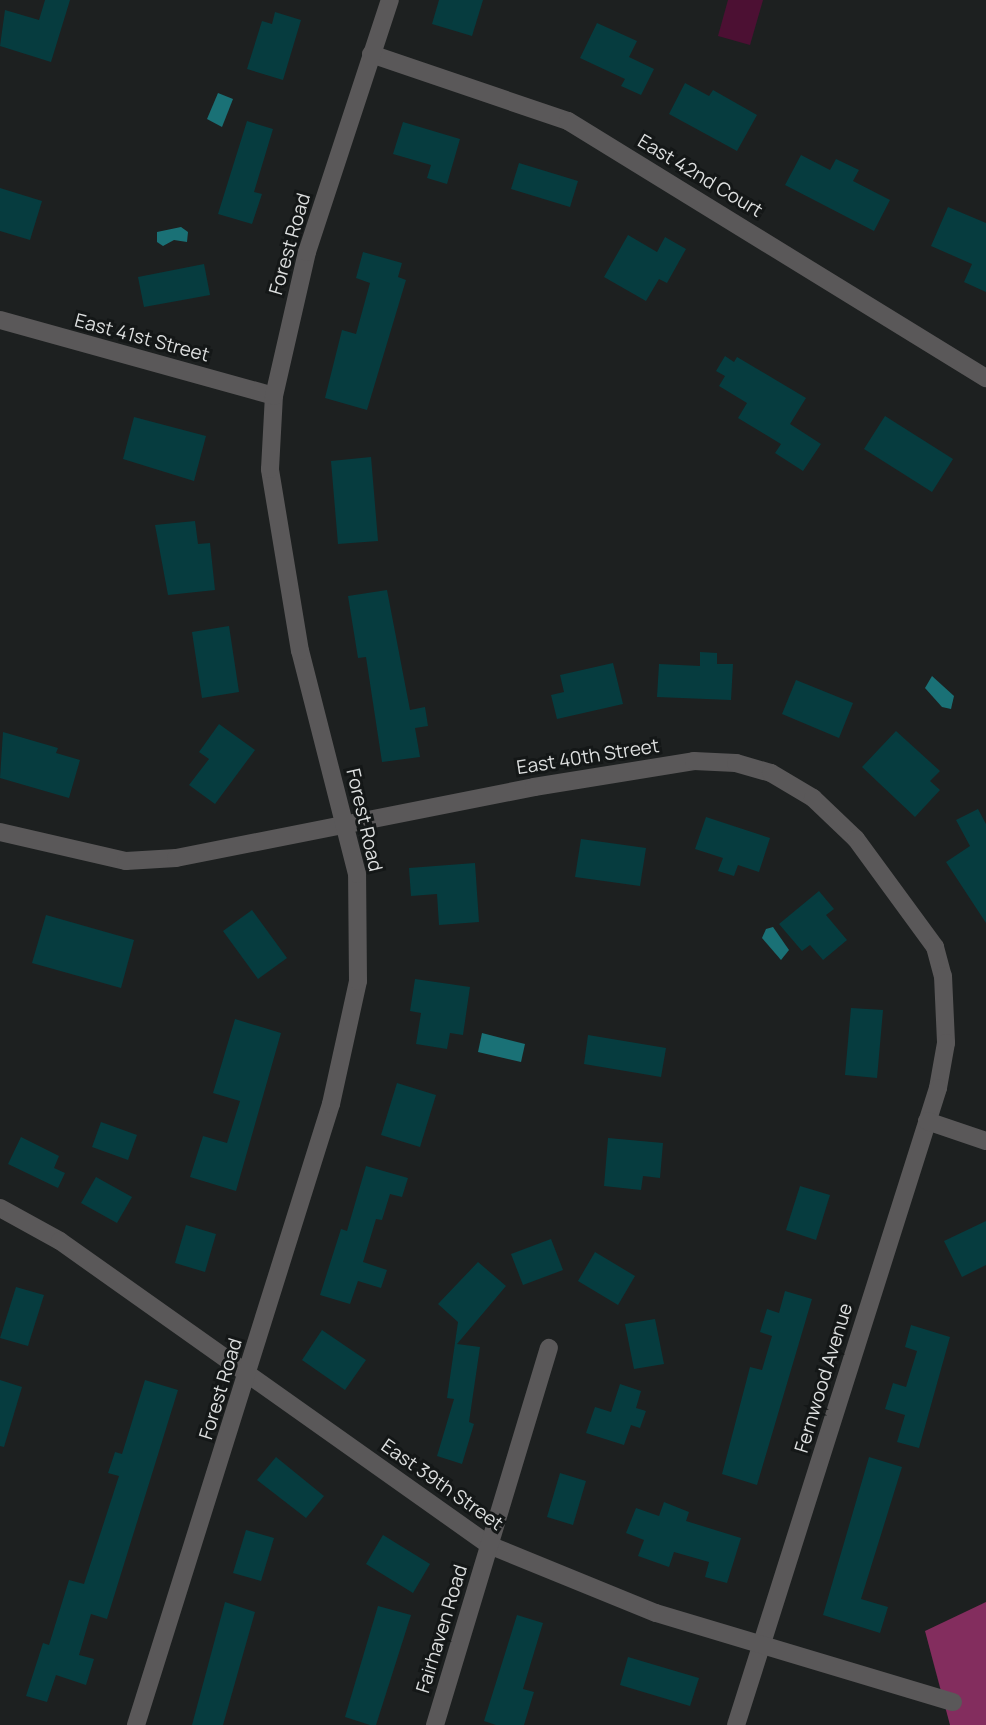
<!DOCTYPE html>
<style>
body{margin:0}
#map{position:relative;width:986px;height:1725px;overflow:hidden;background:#1d2020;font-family:Manrope,sans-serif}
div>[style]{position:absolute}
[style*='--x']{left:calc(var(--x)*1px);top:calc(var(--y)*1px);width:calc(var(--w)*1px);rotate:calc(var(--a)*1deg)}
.green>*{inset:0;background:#4c1033}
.forest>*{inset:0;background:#832d5e}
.water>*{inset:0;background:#1a7176}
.building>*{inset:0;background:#063c3f}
.minor>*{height:18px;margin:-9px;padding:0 9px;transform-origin:9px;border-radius:9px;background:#5a5859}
span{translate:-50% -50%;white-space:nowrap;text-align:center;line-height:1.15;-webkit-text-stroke:6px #141717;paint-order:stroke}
.street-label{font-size:19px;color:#dddfdf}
</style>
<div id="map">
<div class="green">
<i style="clip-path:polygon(728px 0,763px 0,750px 45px,718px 36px)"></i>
</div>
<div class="forest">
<i style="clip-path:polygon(986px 1602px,986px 1725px,950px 1725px,925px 1631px)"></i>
</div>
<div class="water">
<i style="clip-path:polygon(218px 93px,233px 99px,222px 127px,207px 119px)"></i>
<i style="clip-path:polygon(181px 227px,188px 232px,187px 242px,174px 240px,163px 246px,157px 242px,157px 232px)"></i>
<i style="clip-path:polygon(932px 676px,954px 696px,951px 709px,942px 707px,925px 688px)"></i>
<i style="clip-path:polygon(773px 927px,789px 950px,781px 960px,762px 938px,766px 929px)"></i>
<i style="clip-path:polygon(482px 1033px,525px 1044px,521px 1062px,478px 1052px)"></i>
</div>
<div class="building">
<i style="clip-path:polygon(45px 0,70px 0,51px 62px,0 46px,5px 10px,39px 20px)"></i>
<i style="clip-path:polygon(439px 0,483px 0,472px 36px,432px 24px)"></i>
<i style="clip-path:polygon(275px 12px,301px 20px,283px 80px,247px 69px,262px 21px,272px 24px)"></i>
<i style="clip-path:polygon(597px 23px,637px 41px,629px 57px,654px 69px,641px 95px,621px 86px,625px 79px,580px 58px)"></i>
<i style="clip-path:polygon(685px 83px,709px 96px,713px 90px,757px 115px,737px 151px,669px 114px)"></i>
<i style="clip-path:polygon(247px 121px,273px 129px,254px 192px,262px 194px,252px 224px,218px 214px)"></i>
<i style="clip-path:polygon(403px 122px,460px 139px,447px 184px,427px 178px,431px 165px,393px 154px)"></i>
<i style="clip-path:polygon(801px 155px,830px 170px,836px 159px,859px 170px,853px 181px,890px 200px,874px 231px,785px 185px)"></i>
<i style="clip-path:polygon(519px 163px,578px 181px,570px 207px,511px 189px)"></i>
<i style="clip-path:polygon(0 188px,42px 201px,30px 240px,0 231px)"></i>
<i style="clip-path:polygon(948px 207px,986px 223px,986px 292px,964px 282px,972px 264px,931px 246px)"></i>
<i style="clip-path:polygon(628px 235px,657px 252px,665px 237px,686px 249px,667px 283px,659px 279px,646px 301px,604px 277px)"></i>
<i style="clip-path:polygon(363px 252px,402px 263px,398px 277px,406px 280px,367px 410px,325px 398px,342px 330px,356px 334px,370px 283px,356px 278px)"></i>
<i style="clip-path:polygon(204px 264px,210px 295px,144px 307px,138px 277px)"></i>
<i style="clip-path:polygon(725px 356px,734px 362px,737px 357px,806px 398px,790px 424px,821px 444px,803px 471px,775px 453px,781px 444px,738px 418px,747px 403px,719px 386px,725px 376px,716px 371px)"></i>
<i style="clip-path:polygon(885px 416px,953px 459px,932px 492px,864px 449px)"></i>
<i style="clip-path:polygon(134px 417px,206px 436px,194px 481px,123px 459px)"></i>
<i style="clip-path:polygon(371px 457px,378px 541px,338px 544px,331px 461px)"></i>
<i style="clip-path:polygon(195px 521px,198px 544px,210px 543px,215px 590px,168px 595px,155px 525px)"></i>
<i style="clip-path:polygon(387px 590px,410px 710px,425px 707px,428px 726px,415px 728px,420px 757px,382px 762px,366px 657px,358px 658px,348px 596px)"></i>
<i style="clip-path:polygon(229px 626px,239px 692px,202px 698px,192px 632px)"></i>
<i style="clip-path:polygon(700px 652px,717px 653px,717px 664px,733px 664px,731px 700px,657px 697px,659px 664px,700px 666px)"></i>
<i style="clip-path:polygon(613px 663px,623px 704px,557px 719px,551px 695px,564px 692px,560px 675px)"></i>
<i style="clip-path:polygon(796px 680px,853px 703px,839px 738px,782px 714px)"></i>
<i style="clip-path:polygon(219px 724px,255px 750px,215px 804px,189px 785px,209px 759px,199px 752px)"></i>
<i style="clip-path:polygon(896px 731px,940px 771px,930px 781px,940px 790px,915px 817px,862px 767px)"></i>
<i style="clip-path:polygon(3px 732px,58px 748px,56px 753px,80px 760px,69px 798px,0 778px)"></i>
<i style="clip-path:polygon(978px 809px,986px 824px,986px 923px,946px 862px,970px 846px,956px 820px)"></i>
<i style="clip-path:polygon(706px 817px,770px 838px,759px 872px,738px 865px,734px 876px,718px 871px,723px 858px,695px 849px)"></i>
<i style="clip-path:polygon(581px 839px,646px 848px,640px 886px,575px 877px)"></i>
<i style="clip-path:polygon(475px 863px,479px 922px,439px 925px,437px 894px,411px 896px,409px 868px)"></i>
<i style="clip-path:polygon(819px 891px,834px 909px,826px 915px,847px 940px,823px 960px,810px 945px,802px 951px,779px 924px)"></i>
<i style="clip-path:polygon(252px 910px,287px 958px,258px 979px,223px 931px)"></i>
<i style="clip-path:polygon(46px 915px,134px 940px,121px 988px,32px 963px)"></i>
<i style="clip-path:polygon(415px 979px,470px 987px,463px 1035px,450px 1033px,447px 1049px,416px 1044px,421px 1013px,410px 1011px)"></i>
<i style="clip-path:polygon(851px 1008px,883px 1010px,877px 1078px,845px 1075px)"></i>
<i style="clip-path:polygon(235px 1019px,281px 1033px,236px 1191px,190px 1177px,203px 1136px,227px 1143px,240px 1101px,213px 1093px)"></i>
<i style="clip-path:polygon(588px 1035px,666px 1048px,661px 1077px,584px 1064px)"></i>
<i style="clip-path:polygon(397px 1083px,436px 1095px,420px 1147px,381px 1135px)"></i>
<i style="clip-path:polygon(101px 1122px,137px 1135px,128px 1160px,92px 1147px)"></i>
<i style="clip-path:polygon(21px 1137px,59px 1156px,54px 1168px,65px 1173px,58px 1188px,8px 1164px)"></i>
<i style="clip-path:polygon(608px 1138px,663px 1143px,660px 1178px,643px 1176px,641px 1190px,604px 1186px)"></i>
<i style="clip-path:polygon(366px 1166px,408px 1178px,402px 1197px,390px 1194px,382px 1220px,376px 1219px,363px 1262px,387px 1270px,381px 1288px,358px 1281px,350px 1304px,320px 1295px,341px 1229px,347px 1231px)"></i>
<i style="clip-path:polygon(96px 1177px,132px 1197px,117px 1223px,81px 1203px)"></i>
<i style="clip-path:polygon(800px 1186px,830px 1195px,816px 1240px,786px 1230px)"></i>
<i style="clip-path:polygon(986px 1221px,986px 1265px,962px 1277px,944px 1241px)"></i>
<i style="clip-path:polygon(186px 1225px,216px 1234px,205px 1272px,175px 1263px)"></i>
<i style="clip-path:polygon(551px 1239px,563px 1270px,523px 1285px,511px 1254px)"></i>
<i style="clip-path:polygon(595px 1252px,635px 1276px,618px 1305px,578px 1281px)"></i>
<i style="clip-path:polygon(478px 1262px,506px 1286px,457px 1344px,480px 1347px,469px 1422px,474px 1424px,462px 1464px,437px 1456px,454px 1399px,447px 1398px,458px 1322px,438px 1304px)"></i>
<i style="clip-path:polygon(16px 1287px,44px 1295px,28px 1346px,0 1338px)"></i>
<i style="clip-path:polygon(785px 1291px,812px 1299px,757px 1485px,722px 1474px,750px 1367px,762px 1370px,772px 1336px,760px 1332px,767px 1309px,779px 1313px)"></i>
<i style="clip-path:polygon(655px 1319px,664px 1364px,634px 1369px,625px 1324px)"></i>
<i style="clip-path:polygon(911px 1325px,950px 1337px,919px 1448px,897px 1442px,905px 1415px,885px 1409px,893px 1383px,906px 1387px,917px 1351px,905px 1347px)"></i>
<i style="clip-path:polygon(322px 1330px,366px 1360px,345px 1390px,302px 1360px)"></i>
<i style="clip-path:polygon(0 1380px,22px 1387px,4px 1447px,0 1446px)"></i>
<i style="clip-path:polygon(145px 1380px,178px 1390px,107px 1619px,91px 1614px,79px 1655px,94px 1659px,86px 1685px,56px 1675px,47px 1702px,26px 1696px,43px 1643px,49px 1645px,69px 1580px,84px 1584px,119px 1476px,108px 1473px,115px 1452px,122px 1454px)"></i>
<i style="clip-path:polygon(620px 1384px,641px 1391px,636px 1408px,646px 1411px,640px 1428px,631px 1425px,624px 1445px,586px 1433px,595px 1407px,611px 1412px)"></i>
<i style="clip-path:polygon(276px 1457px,324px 1496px,306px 1518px,257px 1480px)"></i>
<i style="clip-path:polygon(869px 1457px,902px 1467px,861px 1599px,888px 1607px,880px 1633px,823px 1615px)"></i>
<i style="clip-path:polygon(560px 1473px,586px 1481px,573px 1525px,547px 1517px)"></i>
<i style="clip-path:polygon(664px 1502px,689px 1512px,686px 1521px,741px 1538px,727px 1583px,705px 1577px,709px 1562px,674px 1552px,669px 1567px,638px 1556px,644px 1540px,626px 1533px,636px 1508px,659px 1516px)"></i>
<i style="clip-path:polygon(246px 1530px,274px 1538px,261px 1581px,233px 1573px)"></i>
<i style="clip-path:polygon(383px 1535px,430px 1564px,413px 1593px,366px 1564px)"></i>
<i style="clip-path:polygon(225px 1602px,255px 1612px,223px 1725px,192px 1725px)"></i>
<i style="clip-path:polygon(378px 1606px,411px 1615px,376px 1725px,370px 1725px,345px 1717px)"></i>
<i style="clip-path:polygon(517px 1615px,543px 1623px,523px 1689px,534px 1692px,524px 1725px,496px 1725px,484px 1721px)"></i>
<i style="clip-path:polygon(628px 1657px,699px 1678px,690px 1706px,620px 1685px)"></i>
</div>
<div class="minor">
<i style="--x:371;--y:54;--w:208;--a:18.8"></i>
<i style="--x:568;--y:121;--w:491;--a:31.6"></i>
<i style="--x:0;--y:320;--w:284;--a:15.5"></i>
<i style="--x:0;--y:832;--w:129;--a:13"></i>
<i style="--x:126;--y:861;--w:50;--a:-3.4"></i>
<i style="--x:176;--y:858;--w:365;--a:-11.2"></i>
<i style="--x:534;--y:787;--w:162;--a:-9.2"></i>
<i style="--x:694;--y:761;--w:42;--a:2.7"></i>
<i style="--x:736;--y:763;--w:36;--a:16"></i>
<i style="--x:771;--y:773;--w:49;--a:30.8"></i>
<i style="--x:813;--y:798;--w:59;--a:43.6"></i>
<i style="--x:856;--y:839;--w:134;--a:53.8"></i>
<i style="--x:935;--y:947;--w:30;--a:75"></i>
<i style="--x:943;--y:976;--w:67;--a:87.4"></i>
<i style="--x:946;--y:1043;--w:46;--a:100.1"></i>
<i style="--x:938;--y:1088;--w:668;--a:107.59"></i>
<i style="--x:927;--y:1121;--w:62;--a:18.7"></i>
<i style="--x:0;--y:1208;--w:68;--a:28.8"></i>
<i style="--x:60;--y:1241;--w:526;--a:35.32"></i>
<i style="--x:489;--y:1545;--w:180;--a:22.2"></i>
<i style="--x:656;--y:1613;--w:310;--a:16.7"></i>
<i style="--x:136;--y:1725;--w:651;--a:-72.57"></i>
<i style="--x:331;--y:1104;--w:126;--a:-77.6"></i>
<i style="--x:358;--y:981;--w:107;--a:-90.5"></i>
<i style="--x:357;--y:874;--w:230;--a:-104.3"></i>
<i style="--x:300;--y:651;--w:184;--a:-99.4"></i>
<i style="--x:270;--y:469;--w:73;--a:-86.9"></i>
<i style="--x:274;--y:396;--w:148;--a:-77.1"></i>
<i style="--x:307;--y:252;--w:265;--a:-71.8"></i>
<i style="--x:435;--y:1725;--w:394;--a:-73.2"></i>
</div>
<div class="street-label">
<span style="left:700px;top:176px;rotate:31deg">East 42nd Court</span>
<span style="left:290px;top:244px;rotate:-74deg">Forest Road</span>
<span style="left:142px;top:338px;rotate:15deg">East 41st Street</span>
<span style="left:588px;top:757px;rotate:-9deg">East 40th Street</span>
<span style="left:364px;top:820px;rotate:77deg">Forest Road</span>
<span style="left:824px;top:1378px;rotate:-73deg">Fernwood Avenue</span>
<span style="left:221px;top:1389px;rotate:-73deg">Forest Road</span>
<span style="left:442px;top:1485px;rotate:35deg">East 39th Street</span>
<span style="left:442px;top:1629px;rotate:-73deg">Fairhaven Road</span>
</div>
</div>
